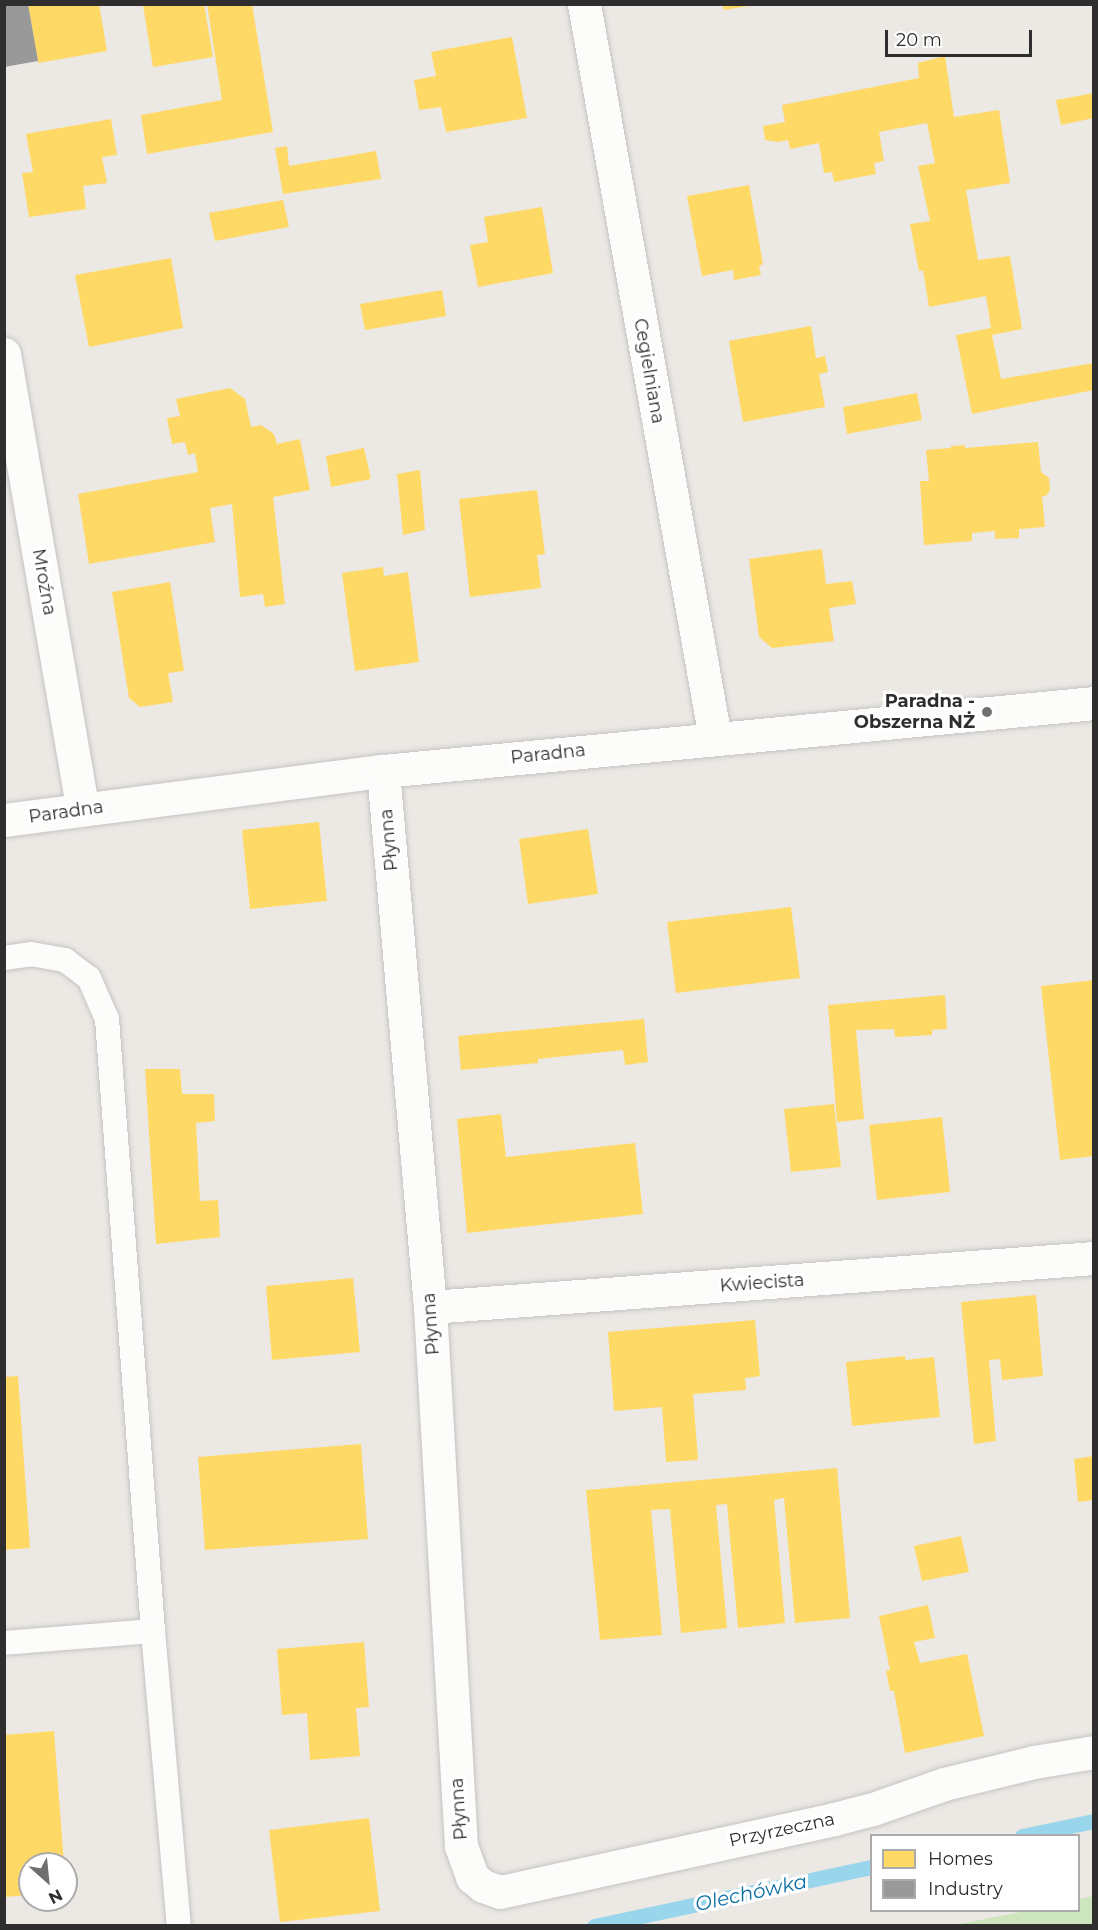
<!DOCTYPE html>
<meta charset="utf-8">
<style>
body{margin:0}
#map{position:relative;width:1098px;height:1930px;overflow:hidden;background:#ece8e4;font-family:Montserrat,sans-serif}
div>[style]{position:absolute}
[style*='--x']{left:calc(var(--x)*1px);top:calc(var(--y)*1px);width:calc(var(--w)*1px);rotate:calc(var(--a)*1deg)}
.green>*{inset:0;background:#cee6be}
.homes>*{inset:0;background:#ffd966}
.industry>*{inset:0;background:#999}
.stream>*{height:15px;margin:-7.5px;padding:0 7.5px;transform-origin:7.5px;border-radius:7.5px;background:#99d6ec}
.roads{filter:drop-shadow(0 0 2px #c5c4c5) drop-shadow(0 0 2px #c5c4c5)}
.lane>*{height:24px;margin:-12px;padding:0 12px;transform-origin:12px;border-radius:12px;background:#fcfcfb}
.street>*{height:33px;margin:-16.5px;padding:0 16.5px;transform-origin:16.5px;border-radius:16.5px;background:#fcfcfb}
.secondary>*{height:33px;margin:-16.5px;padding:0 16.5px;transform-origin:16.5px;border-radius:16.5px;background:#fcfcfb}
.dots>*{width:16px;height:16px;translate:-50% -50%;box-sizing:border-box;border:3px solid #fff;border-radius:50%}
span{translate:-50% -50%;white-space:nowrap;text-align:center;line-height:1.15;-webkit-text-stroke:6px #fff;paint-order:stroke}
.street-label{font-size:18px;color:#2e2e2e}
.poi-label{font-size:18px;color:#2e2e2e;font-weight:700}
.right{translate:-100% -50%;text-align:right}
.water-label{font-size:20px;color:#0d6fa3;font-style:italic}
.frame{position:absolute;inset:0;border:6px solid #2e2e2e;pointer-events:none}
.legend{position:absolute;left:870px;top:1834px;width:210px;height:78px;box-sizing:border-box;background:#fff;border:2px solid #ababab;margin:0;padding:8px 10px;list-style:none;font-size:18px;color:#2e2e2e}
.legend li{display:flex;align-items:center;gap:12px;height:30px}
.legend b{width:30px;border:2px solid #ababab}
.north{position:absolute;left:18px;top:1852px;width:60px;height:60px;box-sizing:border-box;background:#fff;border:2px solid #ababab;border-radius:50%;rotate:153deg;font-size:16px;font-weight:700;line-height:24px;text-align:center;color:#2e2e2e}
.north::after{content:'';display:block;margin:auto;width:21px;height:27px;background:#706f6e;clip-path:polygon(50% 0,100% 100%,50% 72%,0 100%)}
.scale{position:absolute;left:885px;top:30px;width:147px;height:27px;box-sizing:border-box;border:3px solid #2e2e2e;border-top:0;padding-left:8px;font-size:18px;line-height:21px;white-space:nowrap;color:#2e2e2e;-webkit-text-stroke:4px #fff;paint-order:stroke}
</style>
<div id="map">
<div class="green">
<i style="clip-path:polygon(1093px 1896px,1093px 1925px,954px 1925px,1026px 1911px,1078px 1910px,1079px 1899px)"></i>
</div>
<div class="homes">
<i style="clip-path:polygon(28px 4px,99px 4px,107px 51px,38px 63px)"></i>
<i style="clip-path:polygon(204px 4px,213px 57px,153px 67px,143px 5px)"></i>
<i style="clip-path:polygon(207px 4px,252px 4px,273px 132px,147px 154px,141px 115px,222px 100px)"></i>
<i style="clip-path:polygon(722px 4px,749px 4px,749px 6px,724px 10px)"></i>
<i style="clip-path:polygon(512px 37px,527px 118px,446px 132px,441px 107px,419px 110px,414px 80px,436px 76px,431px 52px)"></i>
<i style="clip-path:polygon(945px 56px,954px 117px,999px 110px,1010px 183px,966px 190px,978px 260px,1010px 256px,1022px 329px,992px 335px,1001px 379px,1094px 363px,1094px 390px,972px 414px,956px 335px,991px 328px,986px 296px,929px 307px,923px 270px,919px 271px,910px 224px,930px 221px,918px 166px,935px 163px,927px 123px,879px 132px,884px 161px,874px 163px,876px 174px,834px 182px,832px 172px,824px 173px,819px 143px,790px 149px,788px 140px,778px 142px,765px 140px,763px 126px,785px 122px,782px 105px,919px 78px,918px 63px)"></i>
<i style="clip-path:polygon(1094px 93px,1094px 118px,1061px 125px,1056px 100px)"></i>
<i style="clip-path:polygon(111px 119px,117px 155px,102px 157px,107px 183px,83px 186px,86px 209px,29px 217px,22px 173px,33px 172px,26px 134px)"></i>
<i style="clip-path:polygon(287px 146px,289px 166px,376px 151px,381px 179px,283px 194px,275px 148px)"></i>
<i style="clip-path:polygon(749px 185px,763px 264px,759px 266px,761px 275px,734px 280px,733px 270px,702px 276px,687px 196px)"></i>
<i style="clip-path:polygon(283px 200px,289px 227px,215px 241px,209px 213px)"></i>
<i style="clip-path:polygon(542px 207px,553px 273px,478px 287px,470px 245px,488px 242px,484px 217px)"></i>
<i style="clip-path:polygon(171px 258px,183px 328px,89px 347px,75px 275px)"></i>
<i style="clip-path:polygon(442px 290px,446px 316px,365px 330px,360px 304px)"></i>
<i style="clip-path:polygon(811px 326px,816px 358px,825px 356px,828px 372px,819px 374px,825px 407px,743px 422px,729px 341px)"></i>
<i style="clip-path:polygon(230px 388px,245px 399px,251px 427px,261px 425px,274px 434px,277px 444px,300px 439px,310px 490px,273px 497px,285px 604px,265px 607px,263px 594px,240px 597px,232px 504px,210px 508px,215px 542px,89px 564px,78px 494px,198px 472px,195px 453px,188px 455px,185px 442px,172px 444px,167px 418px,180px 416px,176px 399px)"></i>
<i style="clip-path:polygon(917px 393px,922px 420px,847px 434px,843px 407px)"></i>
<i style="clip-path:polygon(1038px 442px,1041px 472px,1049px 478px,1050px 490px,1046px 496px,1042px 496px,1045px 527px,1019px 529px,1019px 538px,995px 539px,995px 531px,972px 533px,972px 541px,924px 545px,920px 481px,929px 481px,926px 450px,951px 448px,951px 446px,965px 445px,965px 448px)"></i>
<i style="clip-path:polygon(364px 448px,371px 479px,331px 487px,326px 456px)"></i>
<i style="clip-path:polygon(420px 470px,425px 530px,403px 535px,397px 474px)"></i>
<i style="clip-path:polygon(537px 490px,545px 554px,537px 555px,541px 588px,470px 597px,459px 499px)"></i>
<i style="clip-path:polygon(822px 549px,826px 584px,852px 581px,856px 604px,829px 608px,834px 641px,772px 648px,759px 637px,749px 559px)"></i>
<i style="clip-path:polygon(383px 567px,384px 576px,408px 572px,419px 662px,355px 671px,342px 573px)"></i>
<i style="clip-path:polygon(170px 582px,184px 671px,168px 673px,173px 702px,140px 707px,129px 698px,112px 592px)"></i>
<i style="clip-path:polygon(319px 822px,327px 901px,250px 909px,242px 830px)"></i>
<i style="clip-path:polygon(588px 829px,598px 894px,528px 904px,519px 839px)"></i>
<i style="clip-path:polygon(791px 907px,800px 978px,676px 993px,667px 922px)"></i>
<i style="clip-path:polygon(1094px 980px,1094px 1156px,1060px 1160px,1041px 986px)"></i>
<i style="clip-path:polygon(945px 995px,947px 1029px,932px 1030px,932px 1035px,895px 1037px,894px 1029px,856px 1030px,864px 1119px,837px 1122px,828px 1005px)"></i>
<i style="clip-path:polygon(644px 1019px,648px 1062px,625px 1065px,623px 1050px,538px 1059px,538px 1063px,461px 1070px,458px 1036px)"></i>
<i style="clip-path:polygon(145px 1069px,180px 1069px,182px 1094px,214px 1094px,215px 1121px,196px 1123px,200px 1201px,218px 1200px,220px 1237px,156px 1244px)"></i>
<i style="clip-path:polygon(834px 1104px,841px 1167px,791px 1172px,784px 1109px)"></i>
<i style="clip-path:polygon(501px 1114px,506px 1157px,635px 1143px,643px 1214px,467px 1233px,457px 1119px)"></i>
<i style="clip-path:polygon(942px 1117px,950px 1192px,877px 1200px,869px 1125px)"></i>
<i style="clip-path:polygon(353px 1278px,360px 1352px,272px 1360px,266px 1286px)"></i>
<i style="clip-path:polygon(1036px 1295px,1043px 1376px,1002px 1380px,1000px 1359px,989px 1360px,996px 1441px,974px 1444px,961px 1302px)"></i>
<i style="clip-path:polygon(755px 1320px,760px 1376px,745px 1378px,746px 1390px,693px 1394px,698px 1460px,666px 1462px,662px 1407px,614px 1411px,608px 1332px)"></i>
<i style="clip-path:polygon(905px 1356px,905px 1360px,934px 1357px,940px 1417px,852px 1426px,846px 1362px)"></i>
<i style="clip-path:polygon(18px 1376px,30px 1548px,4px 1550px,4px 1377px)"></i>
<i style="clip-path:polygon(361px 1444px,368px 1539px,205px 1550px,198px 1457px)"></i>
<i style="clip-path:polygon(1094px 1456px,1094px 1500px,1078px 1502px,1074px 1459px)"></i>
<i style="clip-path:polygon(837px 1468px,850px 1618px,795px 1623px,784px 1498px,774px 1500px,785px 1623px,738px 1628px,727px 1504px,716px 1505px,727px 1628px,681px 1633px,670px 1509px,651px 1510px,662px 1635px,600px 1640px,586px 1490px)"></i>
<i style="clip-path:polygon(961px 1536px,969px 1572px,922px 1581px,914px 1546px)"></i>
<i style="clip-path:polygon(928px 1605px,935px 1638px,914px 1642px,920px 1663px,967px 1654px,984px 1736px,905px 1753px,894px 1691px,890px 1691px,886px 1671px,890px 1670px,879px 1616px)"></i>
<i style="clip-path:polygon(364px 1642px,369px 1707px,356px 1708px,360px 1756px,310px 1760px,307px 1713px,282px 1715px,277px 1649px)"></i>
<i style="clip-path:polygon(54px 1731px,64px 1864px,30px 1864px,30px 1895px,4px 1897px,4px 1735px)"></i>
<i style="clip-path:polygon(369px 1818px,380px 1911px,280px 1922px,269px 1830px)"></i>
</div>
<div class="industry">
<i style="clip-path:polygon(4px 4px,28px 4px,38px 61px,4px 67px)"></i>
</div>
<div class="stream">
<i style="--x:1022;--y:1836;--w:74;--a:-11.8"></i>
<i style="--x:594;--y:1926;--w:284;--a:-12"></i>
</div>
<div class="roads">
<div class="lane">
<i style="--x:4;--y:958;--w:27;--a:-8"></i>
<i style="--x:31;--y:954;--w:35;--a:10"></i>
<i style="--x:65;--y:960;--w:30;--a:37"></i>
<i style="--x:89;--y:978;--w:45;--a:66.3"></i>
<i style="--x:107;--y:1019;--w:614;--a:85.7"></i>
<i style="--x:153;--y:1631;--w:149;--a:175.4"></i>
<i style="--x:153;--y:1631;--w:296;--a:85"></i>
</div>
<div class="street">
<i style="--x:584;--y:4;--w:746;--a:79.88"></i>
<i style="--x:4;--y:354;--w:462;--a:80.2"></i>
<i style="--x:383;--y:771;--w:538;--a:84.99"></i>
<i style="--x:430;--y:1307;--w:540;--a:86.71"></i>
<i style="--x:461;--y:1846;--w:33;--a:70"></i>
<i style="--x:472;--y:1877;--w:14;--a:39"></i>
<i style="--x:483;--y:1886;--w:18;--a:19"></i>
<i style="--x:500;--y:1892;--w:342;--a:-12.3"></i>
<i style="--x:834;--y:1819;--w:40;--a:-14.4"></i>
<i style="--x:873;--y:1809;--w:75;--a:-19.4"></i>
<i style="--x:944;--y:1784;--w:93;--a:-13.7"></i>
<i style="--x:1034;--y:1762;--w:61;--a:-9.5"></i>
<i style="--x:430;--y:1307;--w:666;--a:-4.22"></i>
</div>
<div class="secondary">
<i style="--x:4;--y:820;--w:382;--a:-7.4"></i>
<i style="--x:383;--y:771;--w:714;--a:-5.46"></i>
</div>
</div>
<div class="dots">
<i style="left:987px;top:712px;background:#706f6e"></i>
</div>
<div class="street-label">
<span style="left:649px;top:371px;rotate:80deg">Cegielniana</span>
<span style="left:44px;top:582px;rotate:80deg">Mroźna</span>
<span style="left:548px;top:754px;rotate:-6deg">Paradna</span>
<span style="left:66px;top:812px;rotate:-8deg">Paradna</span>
<span style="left:389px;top:840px;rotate:-95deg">Płynna</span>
<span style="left:762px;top:1283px;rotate:-4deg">Kwiecista</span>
<span style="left:431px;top:1324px;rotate:-94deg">Płynna</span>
<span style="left:459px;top:1809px;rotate:-94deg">Płynna</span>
<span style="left:782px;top:1830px;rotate:-12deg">Przyrzeczna</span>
</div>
<div class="poi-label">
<span class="right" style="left:975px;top:712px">Paradna -<br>Obszerna NŻ</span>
</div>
<div class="water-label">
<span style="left:751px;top:1893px;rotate:-12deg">Olechówka</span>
</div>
<div class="frame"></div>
<ul class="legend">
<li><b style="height:16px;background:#ffd966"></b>Homes</li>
<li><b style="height:16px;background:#999"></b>Industry</li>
</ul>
<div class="north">N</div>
<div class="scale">20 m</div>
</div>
